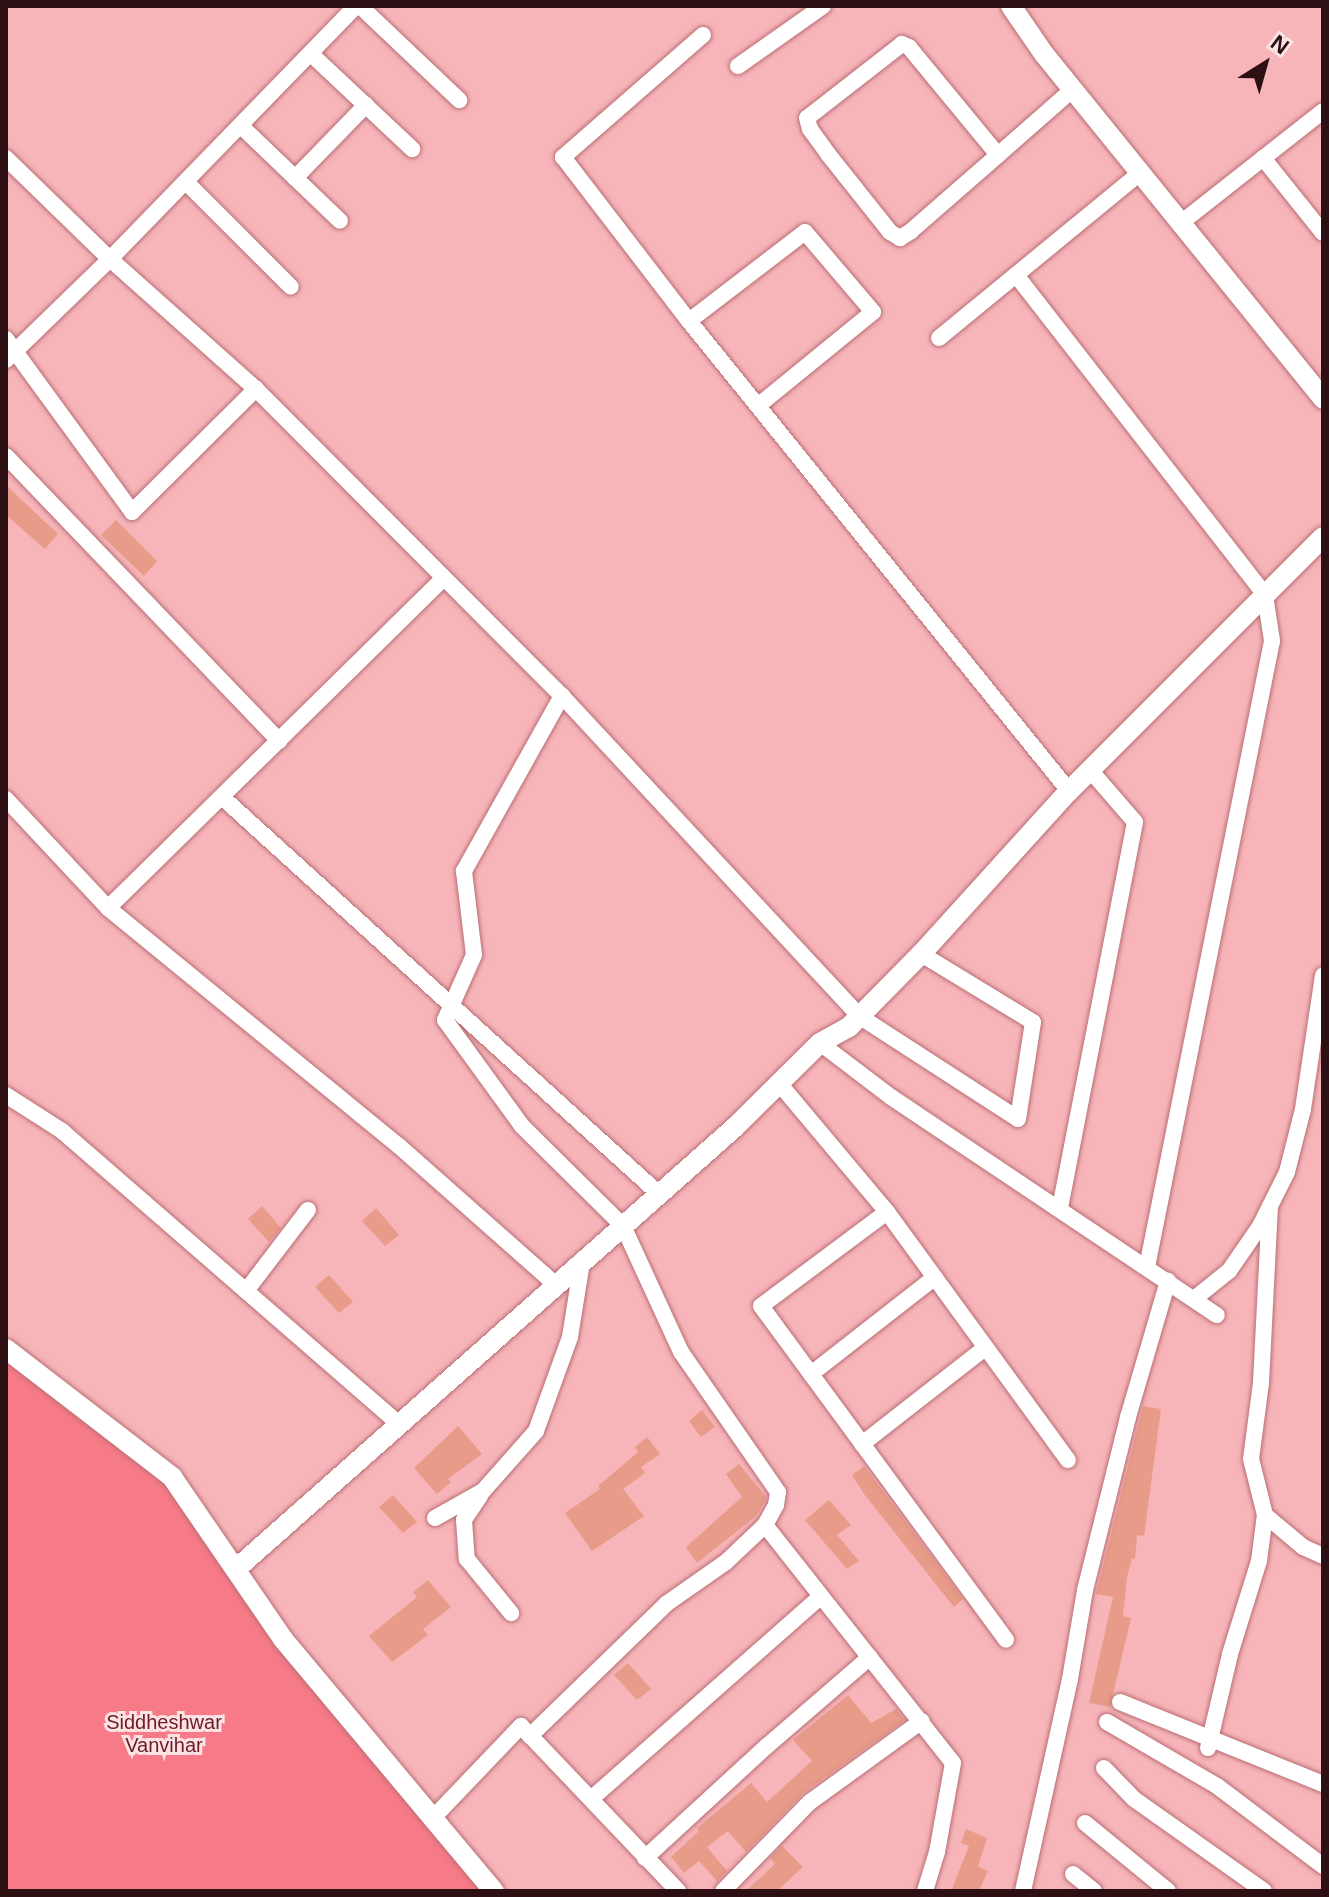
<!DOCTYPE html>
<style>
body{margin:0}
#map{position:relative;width:1329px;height:1897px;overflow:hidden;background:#f7b5b9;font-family:Helvetica,sans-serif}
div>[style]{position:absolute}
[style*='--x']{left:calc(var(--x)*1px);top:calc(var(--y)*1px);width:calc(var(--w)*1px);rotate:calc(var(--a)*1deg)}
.green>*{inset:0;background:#f67a87}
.building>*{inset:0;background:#e79b88}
.roads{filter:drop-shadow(0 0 2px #b96e74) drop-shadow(0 0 2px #b96e74)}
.minor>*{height:16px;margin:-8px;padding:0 8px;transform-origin:8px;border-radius:8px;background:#fff}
.tertiary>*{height:20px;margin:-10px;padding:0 10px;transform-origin:10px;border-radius:10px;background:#fff}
span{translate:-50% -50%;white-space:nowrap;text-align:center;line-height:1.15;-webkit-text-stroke:6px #fce2e3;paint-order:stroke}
.park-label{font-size:20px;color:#6a1c29}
.frame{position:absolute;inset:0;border:8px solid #2c1013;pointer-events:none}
.north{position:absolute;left:1225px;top:24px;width:80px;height:80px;-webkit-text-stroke:6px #fce2e3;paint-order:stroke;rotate:37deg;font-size:22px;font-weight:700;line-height:32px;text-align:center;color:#2c1013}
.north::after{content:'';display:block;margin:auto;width:28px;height:36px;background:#2c1013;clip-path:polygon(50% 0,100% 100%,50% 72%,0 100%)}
</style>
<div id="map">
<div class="green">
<i style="clip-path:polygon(6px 1349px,172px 1477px,236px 1569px,494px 1891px,6px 1891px)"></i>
</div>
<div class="building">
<i style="clip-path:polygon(6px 485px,58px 534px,45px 549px,6px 515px)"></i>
<i style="clip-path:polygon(116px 520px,157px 561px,144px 576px,101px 535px)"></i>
<i style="clip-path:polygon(262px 1206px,281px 1228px,269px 1242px,248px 1219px)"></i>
<i style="clip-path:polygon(376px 1208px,399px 1235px,385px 1246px,362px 1221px)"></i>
<i style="clip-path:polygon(329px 1275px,353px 1302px,339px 1313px,315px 1287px)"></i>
<i style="clip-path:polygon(1143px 1406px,1161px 1409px,1144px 1536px,1137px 1535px,1135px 1559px,1132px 1558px,1127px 1577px,1123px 1616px,1131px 1618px,1110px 1707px,1089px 1703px,1113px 1597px,1096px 1594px)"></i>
<i style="clip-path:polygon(702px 1410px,715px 1427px,701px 1437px,689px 1421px)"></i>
<i style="clip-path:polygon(458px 1426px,482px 1454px,448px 1479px,451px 1482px,437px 1494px,414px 1468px)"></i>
<i style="clip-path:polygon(647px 1437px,660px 1454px,641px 1467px,645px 1473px,623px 1489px,644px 1516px,592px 1551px,565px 1513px,600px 1489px,598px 1486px,638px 1452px,635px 1447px)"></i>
<i style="clip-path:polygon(739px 1464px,766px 1497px,765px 1501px,756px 1516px,697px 1563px,686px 1547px,742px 1497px,726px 1474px)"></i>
<i style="clip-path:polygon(864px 1466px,963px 1599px,954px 1607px,864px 1494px,852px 1475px)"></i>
<i style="clip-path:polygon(393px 1495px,417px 1522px,403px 1533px,379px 1507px)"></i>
<i style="clip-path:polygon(829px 1500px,851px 1525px,837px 1535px,859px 1561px,847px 1569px,805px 1520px)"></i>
<i style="clip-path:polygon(428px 1580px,451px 1607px,423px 1629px,428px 1635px,392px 1662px,369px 1636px,417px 1597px,413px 1592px)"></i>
<i style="clip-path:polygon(628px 1663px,651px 1689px,637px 1700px,614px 1675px)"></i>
<i style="clip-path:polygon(848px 1695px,871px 1723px,896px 1709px,905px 1720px,803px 1793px,746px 1852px,728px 1831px,707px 1847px,727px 1871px,717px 1881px,699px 1861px,684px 1873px,671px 1857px,699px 1831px,697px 1828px,751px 1783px,767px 1802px,812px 1761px,793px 1740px)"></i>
<i style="clip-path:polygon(966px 1829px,987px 1838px,978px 1867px,988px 1871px,979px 1891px,951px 1891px,969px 1846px,961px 1843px)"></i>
<i style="clip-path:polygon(782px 1846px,803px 1867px,777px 1891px,746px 1891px,775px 1864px,770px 1858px)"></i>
</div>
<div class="roads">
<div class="minor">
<i style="--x:360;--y:6;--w:137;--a:43.5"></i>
<i style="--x:703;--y:35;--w:186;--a:138.9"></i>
<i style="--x:563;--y:157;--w:207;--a:52.5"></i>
<i style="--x:689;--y:321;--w:604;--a:51.04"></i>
<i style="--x:311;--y:54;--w:139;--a:43.2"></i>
<i style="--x:738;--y:66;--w:104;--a:-35.2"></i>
<i style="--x:241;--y:126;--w:137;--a:43.8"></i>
<i style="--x:998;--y:155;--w:140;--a:-129.5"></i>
<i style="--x:909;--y:47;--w:8;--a:-157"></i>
<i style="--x:902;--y:44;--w:120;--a:142.1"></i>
<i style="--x:807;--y:118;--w:11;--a:75"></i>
<i style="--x:810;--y:129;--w:31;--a:54"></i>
<i style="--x:828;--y:154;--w:100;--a:51.5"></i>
<i style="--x:890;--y:232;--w:12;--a:31"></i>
<i style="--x:900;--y:238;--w:13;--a:-32"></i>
<i style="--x:911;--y:231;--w:116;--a:-41.1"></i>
<i style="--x:998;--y:155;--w:100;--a:-41.3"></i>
<i style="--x:6;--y:158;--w:145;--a:44.2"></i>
<i style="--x:110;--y:259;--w:195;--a:41.7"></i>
<i style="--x:256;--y:389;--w:433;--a:45.1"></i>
<i style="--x:562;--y:696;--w:437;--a:47.1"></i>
<i style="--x:859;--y:1016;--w:189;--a:32.9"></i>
<i style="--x:1018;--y:1119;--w:98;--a:-81.2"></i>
<i style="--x:1033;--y:1022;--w:131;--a:-148.7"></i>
<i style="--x:1263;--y:158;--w:96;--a:51.3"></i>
<i style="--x:295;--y:178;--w:102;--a:-45.8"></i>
<i style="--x:186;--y:182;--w:148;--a:45"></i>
<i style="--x:1182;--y:222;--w:179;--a:-38.2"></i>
<i style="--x:1016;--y:275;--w:405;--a:52.1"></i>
<i style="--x:1265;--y:595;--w:47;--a:81.3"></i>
<i style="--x:1272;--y:641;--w:638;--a:101.29"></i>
<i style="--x:689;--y:321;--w:146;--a:-37.5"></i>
<i style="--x:805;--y:232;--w:105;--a:49.6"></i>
<i style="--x:873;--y:312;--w:147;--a:140.8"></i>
<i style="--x:939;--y:338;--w:261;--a:-39.4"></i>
<i style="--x:6;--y:339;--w:214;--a:53.9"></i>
<i style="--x:132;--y:512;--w:175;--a:-44.8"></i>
<i style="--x:6;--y:360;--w:145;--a:-44.2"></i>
<i style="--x:110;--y:259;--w:353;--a:-45.8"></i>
<i style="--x:6;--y:456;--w:395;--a:46.2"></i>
<i style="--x:222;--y:797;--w:590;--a:42.25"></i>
<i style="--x:6;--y:799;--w:149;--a:46.9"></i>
<i style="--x:108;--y:908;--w:376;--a:39.3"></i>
<i style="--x:399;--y:1146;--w:210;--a:41.5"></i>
<i style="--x:108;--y:908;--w:470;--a:-44.5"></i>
<i style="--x:820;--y:1043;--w:89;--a:37.3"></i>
<i style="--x:891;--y:1097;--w:392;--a:33.8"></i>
<i style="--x:778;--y:1082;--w:170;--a:50"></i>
<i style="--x:887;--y:1212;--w:307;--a:53.9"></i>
<i style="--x:6;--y:1095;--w:67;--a:32.7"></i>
<i style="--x:62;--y:1131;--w:447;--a:41"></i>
<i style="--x:1060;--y:1208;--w:393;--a:-79"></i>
<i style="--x:1135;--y:822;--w:69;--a:-130.9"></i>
<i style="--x:887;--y:1212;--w:157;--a:143.3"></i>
<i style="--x:761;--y:1306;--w:414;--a:53.7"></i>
<i style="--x:246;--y:1291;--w:102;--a:-52.6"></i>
<i style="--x:1194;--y:1299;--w:45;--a:-38.7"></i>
<i style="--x:1229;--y:1271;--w:55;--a:-55.4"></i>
<i style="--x:1260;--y:1226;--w:60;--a:-63.4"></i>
<i style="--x:1287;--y:1172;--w:65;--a:-75.7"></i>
<i style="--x:1303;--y:1109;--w:135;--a:-81.5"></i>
<i style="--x:811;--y:1374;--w:157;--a:-38"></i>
<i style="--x:862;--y:1444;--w:157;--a:-38"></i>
<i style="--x:480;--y:1496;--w:29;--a:124"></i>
<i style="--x:464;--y:1520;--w:39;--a:86"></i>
<i style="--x:467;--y:1559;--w:70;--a:50.8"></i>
<i style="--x:1265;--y:1515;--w:50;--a:40.1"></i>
<i style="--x:1303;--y:1547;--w:22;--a:24"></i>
<i style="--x:435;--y:1518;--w:55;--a:-29.4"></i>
<i style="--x:483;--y:1491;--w:80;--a:-48.5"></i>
<i style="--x:536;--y:1431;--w:100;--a:-70.1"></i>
<i style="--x:570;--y:1337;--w:76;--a:-80.9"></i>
<i style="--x:765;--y:1525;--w:303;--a:51.7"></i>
<i style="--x:953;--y:1763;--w:90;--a:100.2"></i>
<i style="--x:937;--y:1852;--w:41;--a:107.1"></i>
<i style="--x:1120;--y:1702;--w:219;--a:22"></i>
<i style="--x:1107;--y:1722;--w:127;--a:30.2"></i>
<i style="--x:1217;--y:1786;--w:133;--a:37"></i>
<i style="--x:530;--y:1736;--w:190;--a:-44.1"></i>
<i style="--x:666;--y:1604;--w:73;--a:-35"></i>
<i style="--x:726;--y:1562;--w:54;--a:-43.5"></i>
<i style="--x:765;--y:1525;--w:23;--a:-61"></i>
<i style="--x:776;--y:1505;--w:13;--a:-81"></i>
<i style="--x:778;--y:1492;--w:170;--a:-124.7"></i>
<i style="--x:681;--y:1352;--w:139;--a:-114.7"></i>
<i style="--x:623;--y:1226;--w:142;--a:-135.3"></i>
<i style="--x:522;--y:1126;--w:131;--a:-126"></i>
<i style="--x:445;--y:1020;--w:71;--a:-66"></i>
<i style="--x:474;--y:955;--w:85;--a:-96.8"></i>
<i style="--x:464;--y:871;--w:201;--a:-60.8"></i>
<i style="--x:1208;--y:1748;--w:97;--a:-76.8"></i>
<i style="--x:1230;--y:1654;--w:97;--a:-72.7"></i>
<i style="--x:1259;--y:1561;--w:46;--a:-82.6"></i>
<i style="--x:1265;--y:1515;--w:58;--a:-104"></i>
<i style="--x:1251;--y:1459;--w:77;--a:-82.5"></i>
<i style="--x:1261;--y:1383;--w:177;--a:-87.1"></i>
<i style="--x:1104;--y:1768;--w:43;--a:45.9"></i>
<i style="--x:1134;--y:1799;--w:159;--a:35.3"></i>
<i style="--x:591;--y:1799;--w:305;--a:-41.4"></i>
<i style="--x:432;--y:1819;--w:129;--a:-46.3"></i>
<i style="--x:521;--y:1726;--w:228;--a:46.4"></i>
<i style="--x:1085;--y:1823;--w:107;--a:39.3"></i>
<i style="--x:645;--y:1858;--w:166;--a:-42.6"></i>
<i style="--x:767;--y:1746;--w:136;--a:-40.8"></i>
<i style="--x:1073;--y:1874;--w:27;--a:39"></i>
<i style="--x:723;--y:1891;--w:124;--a:-45.7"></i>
<i style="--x:810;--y:1802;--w:138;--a:-35.9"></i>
<i style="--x:1023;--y:1891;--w:217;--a:-77.5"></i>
<i style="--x:1070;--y:1679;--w:90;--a:-80.4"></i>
<i style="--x:1085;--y:1590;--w:178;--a:-76"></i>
<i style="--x:1128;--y:1417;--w:142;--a:-73.6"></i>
</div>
<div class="tertiary">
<i style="--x:1011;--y:6;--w:58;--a:55.5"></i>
<i style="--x:1044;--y:54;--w:444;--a:51"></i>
<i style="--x:6;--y:1349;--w:210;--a:37.6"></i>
<i style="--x:172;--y:1477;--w:196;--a:55.6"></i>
<i style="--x:283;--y:1639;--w:329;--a:50.1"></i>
<i style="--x:236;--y:1569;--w:665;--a:-41.53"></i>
<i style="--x:734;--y:1128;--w:121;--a:-44.7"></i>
<i style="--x:820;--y:1043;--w:33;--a:-29"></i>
<i style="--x:849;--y:1027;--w:103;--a:-45.4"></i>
<i style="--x:921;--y:954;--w:220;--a:-47.8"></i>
<i style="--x:1069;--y:791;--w:359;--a:-45"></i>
</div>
</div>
<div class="park-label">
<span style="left:164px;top:1734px">Siddheshwar<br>Vanvihar</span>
</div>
<div class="frame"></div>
<div class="north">N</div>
</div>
